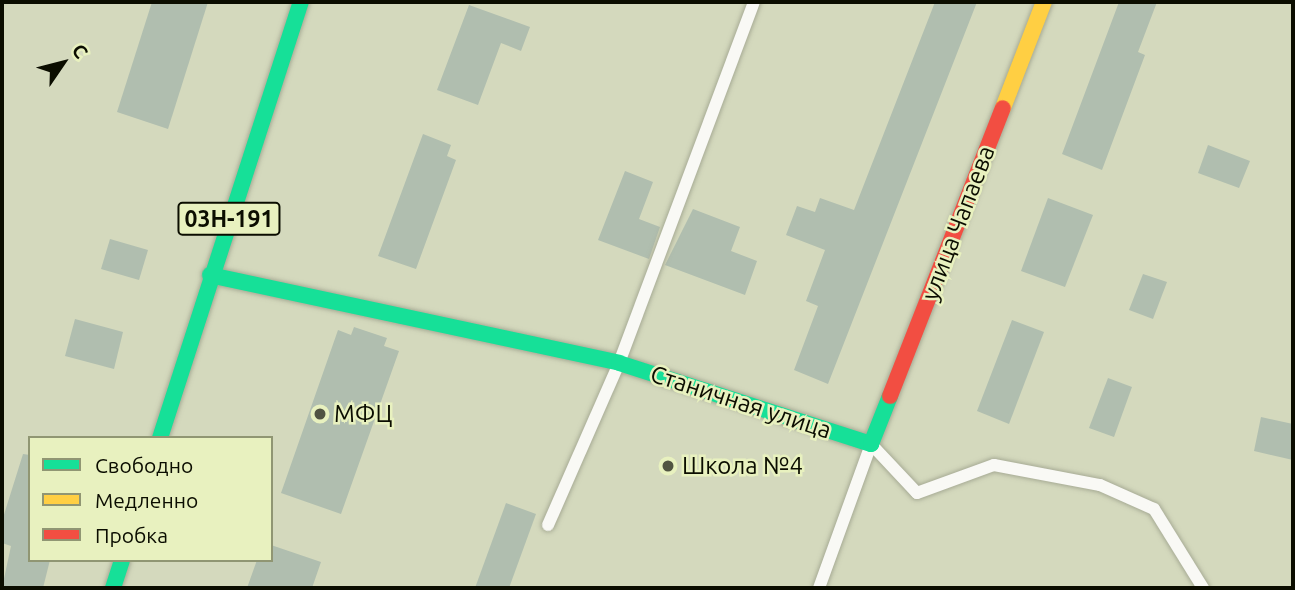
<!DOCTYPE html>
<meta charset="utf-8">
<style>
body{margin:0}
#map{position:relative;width:1295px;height:590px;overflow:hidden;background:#d4d9bd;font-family:Ubuntu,sans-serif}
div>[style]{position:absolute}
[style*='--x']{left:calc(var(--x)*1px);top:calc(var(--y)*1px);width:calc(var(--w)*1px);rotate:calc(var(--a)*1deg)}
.building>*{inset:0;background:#b0beaf}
.roads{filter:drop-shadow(0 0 2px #a7ab95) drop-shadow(0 0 2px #a7ab95)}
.lane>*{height:12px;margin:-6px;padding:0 6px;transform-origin:6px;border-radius:6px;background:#f9f9f5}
.fast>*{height:16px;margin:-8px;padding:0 8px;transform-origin:8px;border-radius:8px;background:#16e098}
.slow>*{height:16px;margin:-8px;padding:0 8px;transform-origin:8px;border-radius:8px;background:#ffcf43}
.jam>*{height:16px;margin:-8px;padding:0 8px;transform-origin:8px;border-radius:8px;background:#f24e42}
.dots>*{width:19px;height:19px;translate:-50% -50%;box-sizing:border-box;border:4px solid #e8f1bf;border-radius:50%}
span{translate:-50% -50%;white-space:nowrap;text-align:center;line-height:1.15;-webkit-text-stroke:5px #e8f1bf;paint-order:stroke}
.shield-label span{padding:2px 5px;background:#e8f1bf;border:2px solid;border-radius:5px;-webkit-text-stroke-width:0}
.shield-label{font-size:23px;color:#0b0d00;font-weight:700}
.street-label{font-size:24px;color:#0b0d00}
.poi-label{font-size:24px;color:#0b0d00}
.left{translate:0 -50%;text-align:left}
.frame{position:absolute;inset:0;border:4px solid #0b0d00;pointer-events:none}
.legend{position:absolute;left:28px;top:436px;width:245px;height:126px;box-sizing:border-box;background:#e8f1bf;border:2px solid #909673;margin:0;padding:9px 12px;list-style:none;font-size:21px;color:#0b0d00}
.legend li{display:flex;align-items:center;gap:14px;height:35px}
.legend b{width:35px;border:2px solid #909673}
.north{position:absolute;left:28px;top:28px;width:70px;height:70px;-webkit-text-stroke:5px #e8f1bf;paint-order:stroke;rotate:55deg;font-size:19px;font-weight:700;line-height:28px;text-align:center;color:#0b0d00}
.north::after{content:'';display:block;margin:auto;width:24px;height:32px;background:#0b0d00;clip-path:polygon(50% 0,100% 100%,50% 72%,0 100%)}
</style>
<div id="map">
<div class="building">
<i style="clip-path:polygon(152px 2px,208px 2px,168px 129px,117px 112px)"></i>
<i style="clip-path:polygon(935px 2px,977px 2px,828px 384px,794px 370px,818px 306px,806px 301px,825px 250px,786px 235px,797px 206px,815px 212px,820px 198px,854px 210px)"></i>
<i style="clip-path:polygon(1119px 2px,1157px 2px,1138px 52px,1145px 55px,1102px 170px,1062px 154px)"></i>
<i style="clip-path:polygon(469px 5px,530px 27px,521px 51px,501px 43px,478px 105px,437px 90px)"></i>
<i style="clip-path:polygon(423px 134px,451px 145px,447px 156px,456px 160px,416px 269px,378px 256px)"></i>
<i style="clip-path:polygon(1208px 145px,1250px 161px,1239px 188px,1198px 173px)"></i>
<i style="clip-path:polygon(625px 171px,653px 182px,639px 219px,660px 227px,649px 259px,598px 240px)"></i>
<i style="clip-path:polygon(1048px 198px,1093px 215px,1065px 287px,1021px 271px)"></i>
<i style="clip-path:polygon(693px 209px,740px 227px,731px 251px,757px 261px,745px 295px,665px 265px)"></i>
<i style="clip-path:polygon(110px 239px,148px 250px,139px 280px,101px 269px)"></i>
<i style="clip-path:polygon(1143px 274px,1167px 282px,1153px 319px,1129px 310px)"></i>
<i style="clip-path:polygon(75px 319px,123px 332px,114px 369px,65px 356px)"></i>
<i style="clip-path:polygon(1012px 320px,1044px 332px,1009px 424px,977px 411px)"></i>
<i style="clip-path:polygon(354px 327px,387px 338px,384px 346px,399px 351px,341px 514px,281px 493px,338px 330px,351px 335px)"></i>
<i style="clip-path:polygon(1108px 378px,1132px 387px,1114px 437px,1089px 428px)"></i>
<i style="clip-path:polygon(1261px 417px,1293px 424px,1293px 460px,1254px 451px)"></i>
<i style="clip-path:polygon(23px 454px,30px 455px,30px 560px,50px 560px,43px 588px,2px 588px,11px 546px,2px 543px,2px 521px)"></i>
<i style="clip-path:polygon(506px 503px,536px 514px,509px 588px,475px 588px)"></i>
<i style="clip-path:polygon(271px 545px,321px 562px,312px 588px,247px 588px,257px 560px,271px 560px)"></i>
</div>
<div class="roads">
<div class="lane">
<i style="--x:548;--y:525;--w:177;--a:-66.3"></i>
<i style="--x:619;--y:363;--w:385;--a:-69.5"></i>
<i style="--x:819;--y:588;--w:153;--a:-70.1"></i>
<i style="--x:871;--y:444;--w:67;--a:46.8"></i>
<i style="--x:917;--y:493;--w:82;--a:-20"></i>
<i style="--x:994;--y:465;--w:108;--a:10.7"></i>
<i style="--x:1100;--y:485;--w:59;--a:24"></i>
<i style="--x:1154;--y:509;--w:93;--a:58.2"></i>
</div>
<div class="fast">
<i style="--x:210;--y:275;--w:418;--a:12.1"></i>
<i style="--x:619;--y:363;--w:265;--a:17.8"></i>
<i style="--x:871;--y:444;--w:52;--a:-68.4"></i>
<i style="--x:160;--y:438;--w:458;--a:-72.1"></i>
<i style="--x:113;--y:588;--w:29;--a:-72"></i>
</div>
<div class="slow">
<i style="--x:1003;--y:108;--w:114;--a:-68.9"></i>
</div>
<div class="jam">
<i style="--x:890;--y:396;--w:309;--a:-68.6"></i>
</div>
</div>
<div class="dots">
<i style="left:320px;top:414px;background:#515442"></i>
<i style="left:668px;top:466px;background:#515442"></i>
</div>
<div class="shield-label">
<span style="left:229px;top:219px">03Н-191</span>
</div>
<div class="street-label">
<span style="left:958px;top:223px;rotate:-69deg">улица Чапаева</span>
<span style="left:741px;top:402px;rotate:18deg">Станичная улица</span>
</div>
<div class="poi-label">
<span class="left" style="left:334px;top:414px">МФЦ</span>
<span class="left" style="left:682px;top:466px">Школа №4</span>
</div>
<div class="frame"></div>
<ul class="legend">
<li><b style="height:9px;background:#16e098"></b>Свободно</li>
<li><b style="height:9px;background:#ffcf43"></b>Медленно</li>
<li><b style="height:9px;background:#f24e42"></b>Пробка</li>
</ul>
<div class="north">С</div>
</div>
